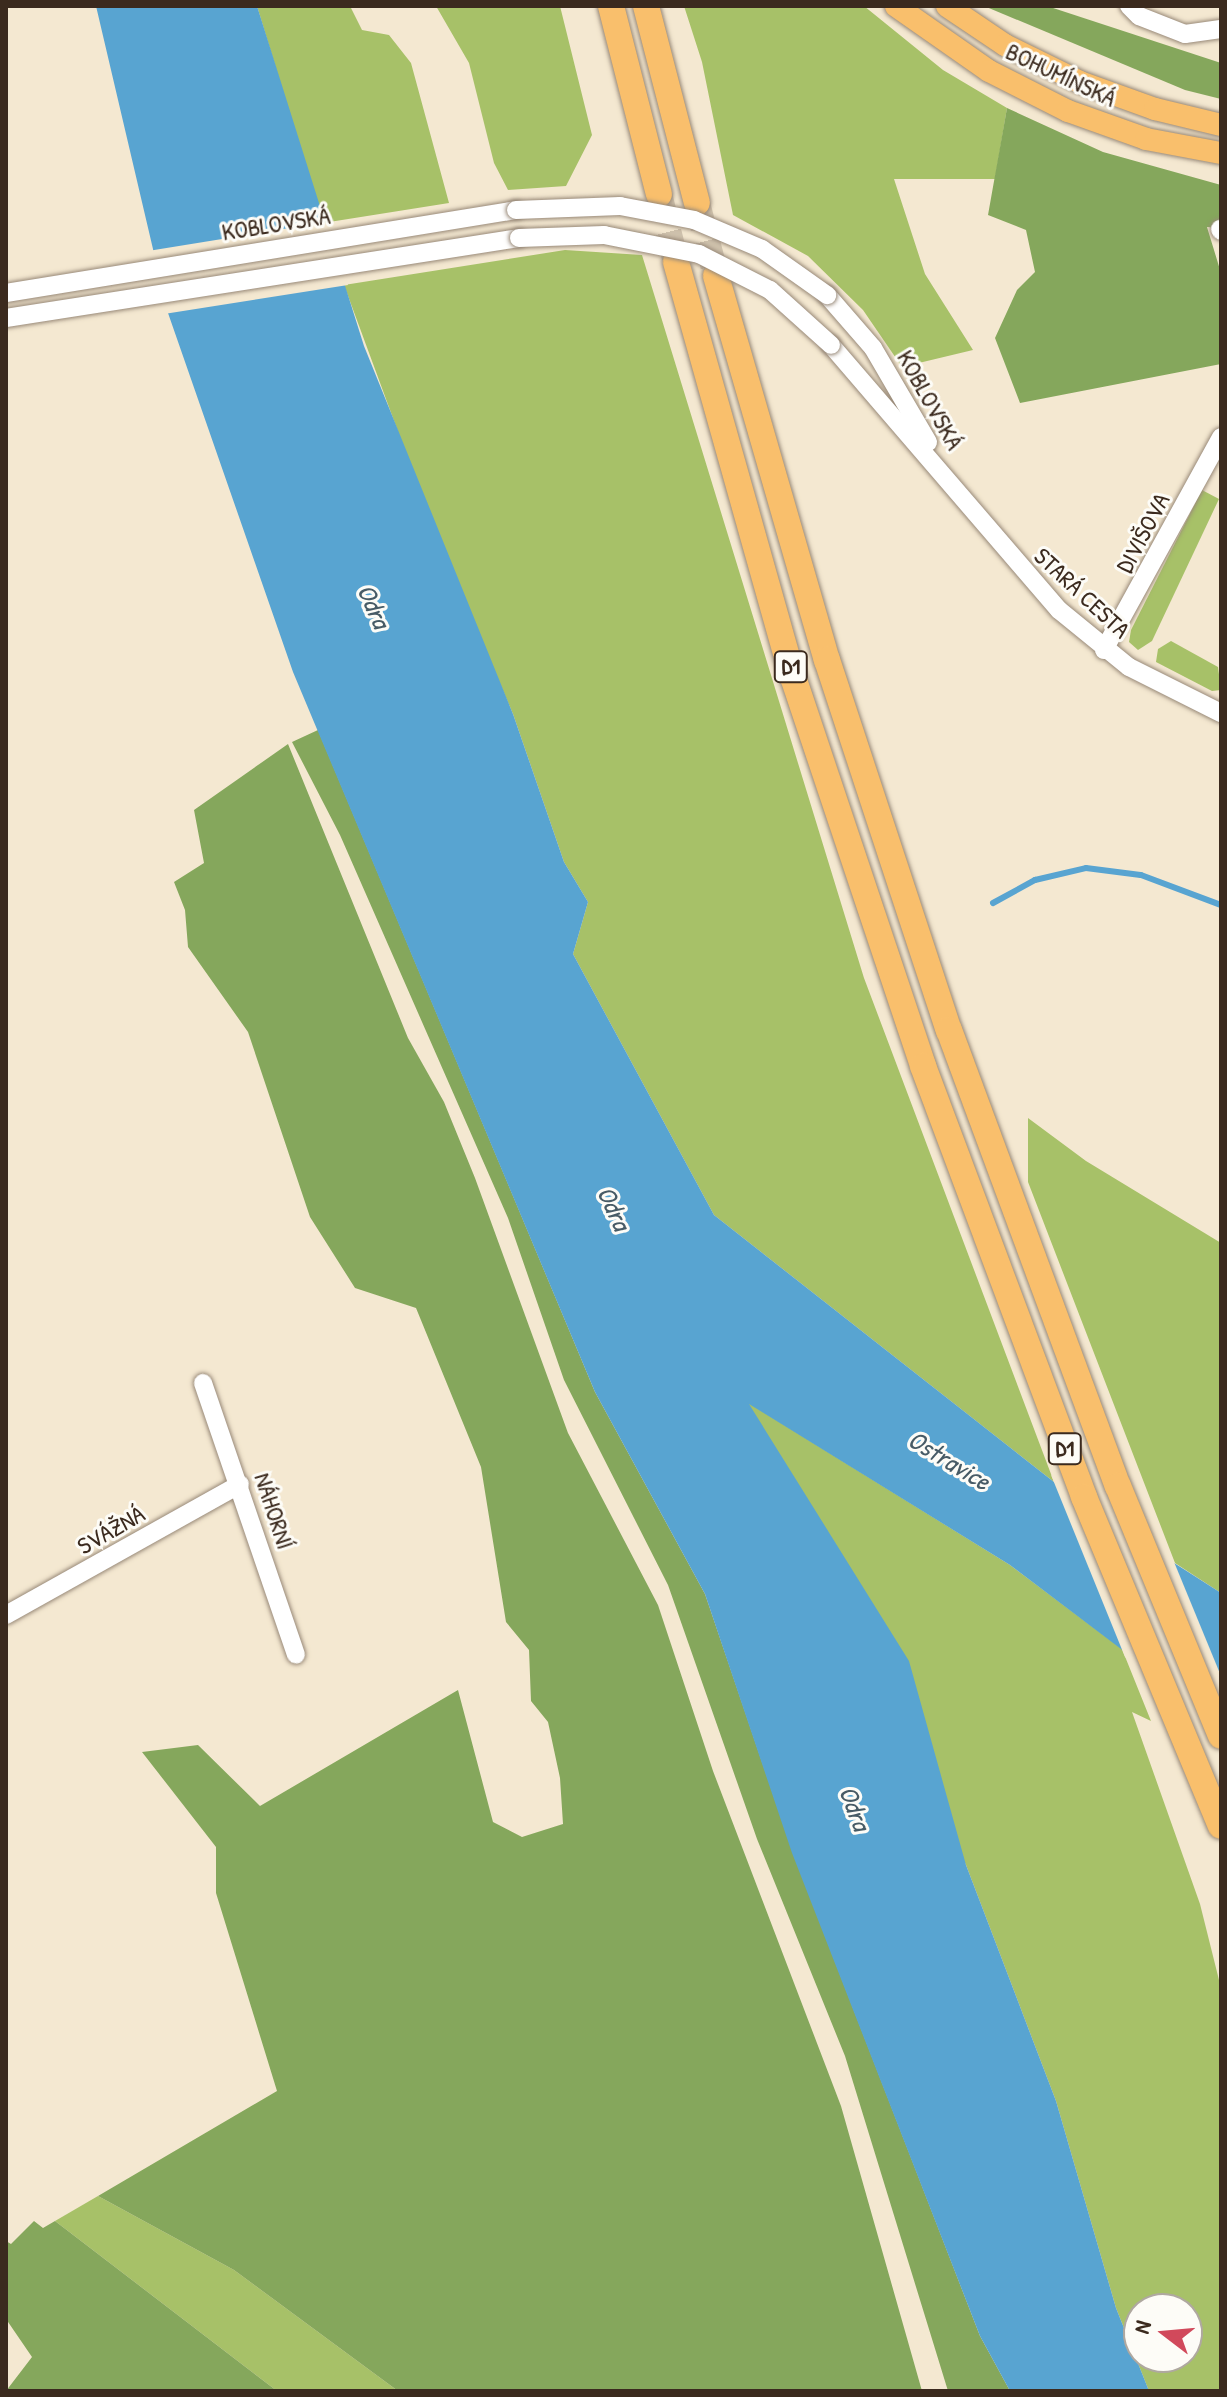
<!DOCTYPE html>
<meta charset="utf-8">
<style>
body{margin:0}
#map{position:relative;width:1227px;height:2397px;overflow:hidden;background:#f4e8d1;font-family:"Patrick Hand",sans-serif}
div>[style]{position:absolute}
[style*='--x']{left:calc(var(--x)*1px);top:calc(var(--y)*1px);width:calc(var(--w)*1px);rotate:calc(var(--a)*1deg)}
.green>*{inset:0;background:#a7c168}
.forest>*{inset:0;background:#85a75c}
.water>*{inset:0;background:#58a4d1}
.pier>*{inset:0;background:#f4e8d1}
.stream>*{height:6px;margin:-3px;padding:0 3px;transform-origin:3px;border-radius:3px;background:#58a4d1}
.highway-tunnel>*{height:26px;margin-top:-13px;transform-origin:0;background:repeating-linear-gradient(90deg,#cfc2ad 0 26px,transparent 0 39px)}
.roads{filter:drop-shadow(0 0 2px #988978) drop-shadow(0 0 2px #988978)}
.minor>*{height:18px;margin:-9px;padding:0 9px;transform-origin:9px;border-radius:9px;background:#fff}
.major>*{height:22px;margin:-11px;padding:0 11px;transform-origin:11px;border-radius:11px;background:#f9bf6c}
.highway>*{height:26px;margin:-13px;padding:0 13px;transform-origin:13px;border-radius:13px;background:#f9bf6c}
.bridges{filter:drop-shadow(0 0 2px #988978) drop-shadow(0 0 2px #988978)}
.minor-bridge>*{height:18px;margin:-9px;padding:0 9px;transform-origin:9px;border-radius:9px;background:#fff}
span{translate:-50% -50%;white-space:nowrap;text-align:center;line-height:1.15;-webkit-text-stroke:6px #fdfcf7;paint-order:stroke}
.shield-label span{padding:2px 6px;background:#fdfcf7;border:2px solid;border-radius:6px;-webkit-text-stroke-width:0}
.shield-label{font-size:22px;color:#3b2a1e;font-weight:700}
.street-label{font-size:24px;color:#3b2a1e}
.water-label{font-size:26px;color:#475b66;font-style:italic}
.frame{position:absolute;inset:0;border:8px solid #3b2a1e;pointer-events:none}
.north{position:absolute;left:1123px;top:2293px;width:80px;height:80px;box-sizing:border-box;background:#fdfcf7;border:2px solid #afa8a0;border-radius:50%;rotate:286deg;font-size:22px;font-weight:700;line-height:32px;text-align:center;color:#3b2a1e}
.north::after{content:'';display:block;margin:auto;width:28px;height:36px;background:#d1495b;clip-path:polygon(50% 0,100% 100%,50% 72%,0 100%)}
</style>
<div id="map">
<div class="green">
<i style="clip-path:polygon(257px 6px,350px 6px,362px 30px,389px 35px,411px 63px,449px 203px,323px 223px)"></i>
<i style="clip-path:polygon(436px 6px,560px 6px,592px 135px,566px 186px,508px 190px,494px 163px,469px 63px)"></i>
<i style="clip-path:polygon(684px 6px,864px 6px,943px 70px,1007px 108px,995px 179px,894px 179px,925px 274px,973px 350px,902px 367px,863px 310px,808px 256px,733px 215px,702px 62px)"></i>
<i style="clip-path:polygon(565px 250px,642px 255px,864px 978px,1054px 1482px,714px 1215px,573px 954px,588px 902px,564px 862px,513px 714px,432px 524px,344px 285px)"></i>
<i style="clip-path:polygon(1202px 490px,1219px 499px,1152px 641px,1138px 650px,1129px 642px,1131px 630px)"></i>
<i style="clip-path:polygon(1171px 641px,1218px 667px,1221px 690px,1212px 691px,1156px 662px,1158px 649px)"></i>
<i style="clip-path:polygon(1028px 1118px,1086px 1161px,1221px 1243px,1221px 1593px,1175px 1563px,1028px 1182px)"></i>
<i style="clip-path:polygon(evenodd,747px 1402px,1010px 1565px,1122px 1649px,1151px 1721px,1132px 1712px,1200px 1904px,1221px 1988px,1221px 2391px,1149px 2391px,1116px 2308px,1056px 2101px,966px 1865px,747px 1402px,1139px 2309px,1187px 2309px,1187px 2357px,1139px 2357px,1139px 2309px)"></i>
<i style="clip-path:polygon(98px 2196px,234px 2270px,398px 2391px,277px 2391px,55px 2221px)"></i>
</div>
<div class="forest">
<i style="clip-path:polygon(984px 6px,1047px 6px,1221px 63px,1221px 99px,1185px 90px)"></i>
<i style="clip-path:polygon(1007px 108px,1103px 152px,1221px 185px,1221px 228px,1207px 227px,1221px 273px,1221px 364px,1020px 403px,995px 338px,1017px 290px,1035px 272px,1026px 230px,988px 215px)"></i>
<i style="clip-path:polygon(318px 730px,595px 1392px,705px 1594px,793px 1853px,980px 2336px,1010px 2391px,948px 2391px,845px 2056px,757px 1839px,668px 1585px,564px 1380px,508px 1218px,340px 835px,292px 742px)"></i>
<i style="clip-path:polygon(288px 744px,408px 1038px,444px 1102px,475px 1178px,568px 1433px,658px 1605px,713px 1771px,841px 2106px,922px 2391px,398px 2391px,234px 2270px,98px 2196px,277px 2091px,216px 1893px,216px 1847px,142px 1752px,198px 1745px,260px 1806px,458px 1690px,493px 1822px,522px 1837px,563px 1824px,560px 1778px,548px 1722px,531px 1701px,529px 1650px,506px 1622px,481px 1467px,416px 1308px,355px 1288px,310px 1217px,248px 1032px,188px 947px,185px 910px,174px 882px,204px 863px,194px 810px)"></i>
<i style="clip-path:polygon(34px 2221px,43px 2228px,55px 2221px,277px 2391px,6px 2391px,32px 2357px,6px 2319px,6px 2241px,11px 2244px)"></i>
</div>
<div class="water">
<i style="clip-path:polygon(96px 6px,257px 6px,364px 346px,513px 714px,564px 862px,588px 902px,573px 954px,714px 1215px,1082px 1504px,1221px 1593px,1221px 1738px,1121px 1649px,1010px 1565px,749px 1404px,909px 1661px,966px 1865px,1056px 2101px,1116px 2308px,1149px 2391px,1010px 2391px,980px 2336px,792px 1853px,705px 1594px,595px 1392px,293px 672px,168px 313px)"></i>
</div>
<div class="pier">
<i style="clip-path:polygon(327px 222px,348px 285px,164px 314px,148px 251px)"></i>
<i style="clip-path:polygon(1051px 1475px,1172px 1557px,1221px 1676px,1221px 1742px,1125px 1657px)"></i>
</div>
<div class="stream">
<i style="--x:993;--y:903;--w:48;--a:-28.7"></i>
<i style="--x:1035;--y:880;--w:52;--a:-13.2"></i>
<i style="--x:1086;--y:868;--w:55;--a:7.3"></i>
<i style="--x:1141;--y:875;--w:85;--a:20.6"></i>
</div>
<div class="highway-tunnel">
<i style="--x:659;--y:194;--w:70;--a:76"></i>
<i style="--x:697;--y:203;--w:75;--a:75.4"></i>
</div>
<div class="roads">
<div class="minor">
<i style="--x:1129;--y:6;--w:14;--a:45"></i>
<i style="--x:1139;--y:16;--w:49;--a:21.4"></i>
<i style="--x:1185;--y:34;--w:36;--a:-8"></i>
<i style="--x:1220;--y:229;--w:2;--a:63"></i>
<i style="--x:6;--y:293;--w:517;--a:-9.24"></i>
<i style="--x:827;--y:295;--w:70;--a:49"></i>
<i style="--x:873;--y:348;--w:109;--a:59.7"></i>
<i style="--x:6;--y:318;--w:519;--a:-8.86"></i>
<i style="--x:831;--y:345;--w:350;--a:49.3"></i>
<i style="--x:1059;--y:610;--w:90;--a:39.2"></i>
<i style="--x:1129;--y:667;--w:103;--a:26.6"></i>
<i style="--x:1104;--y:650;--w:243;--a:-61.2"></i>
<i style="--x:203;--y:1383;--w:287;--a:71.1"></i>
<i style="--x:6;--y:1615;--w:268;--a:-29.2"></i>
</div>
<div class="major">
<i style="--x:896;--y:6;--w:113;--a:35"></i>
<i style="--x:989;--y:71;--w:89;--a:26.9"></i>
<i style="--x:1068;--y:111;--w:83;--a:19.7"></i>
<i style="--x:1146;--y:139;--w:76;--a:10.6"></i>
<i style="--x:947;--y:6;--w:70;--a:33.9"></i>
<i style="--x:1005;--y:45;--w:84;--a:26.3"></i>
<i style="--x:1080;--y:82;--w:80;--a:19.8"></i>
<i style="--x:1155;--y:109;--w:68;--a:13.6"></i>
</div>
<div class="highway">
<i style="--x:611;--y:6;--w:194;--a:75.7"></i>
<i style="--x:646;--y:6;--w:203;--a:75.5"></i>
<i style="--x:676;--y:262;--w:431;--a:74.3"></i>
<i style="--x:793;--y:677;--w:410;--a:71.5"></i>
<i style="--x:923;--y:1066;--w:460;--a:69.5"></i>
<i style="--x:1084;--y:1497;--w:356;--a:67.4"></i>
<i style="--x:716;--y:276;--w:400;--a:73.9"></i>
<i style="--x:827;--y:660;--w:390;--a:71.8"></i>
<i style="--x:949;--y:1030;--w:486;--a:69.7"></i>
<i style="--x:1118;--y:1486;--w:270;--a:67.6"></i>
</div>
</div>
<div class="bridges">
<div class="minor-bridge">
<i style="--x:516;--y:210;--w:104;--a:-2.2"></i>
<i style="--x:620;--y:206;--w:75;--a:10.7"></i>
<i style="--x:694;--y:220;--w:74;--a:23.1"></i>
<i style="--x:762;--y:249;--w:80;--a:35.3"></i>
<i style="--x:519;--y:238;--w:85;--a:-2"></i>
<i style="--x:604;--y:235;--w:97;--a:11.3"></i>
<i style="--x:699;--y:254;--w:80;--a:26.9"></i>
<i style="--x:770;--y:290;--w:82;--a:42"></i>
</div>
</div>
<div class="shield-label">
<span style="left:791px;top:667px">D1</span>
<span style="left:1065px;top:1449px">D1</span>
</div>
<div class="street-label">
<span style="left:1061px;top:75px;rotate:25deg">BOHUMÍNSKÁ</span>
<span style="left:276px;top:224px;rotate:-9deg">KOBLOVSKÁ</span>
<span style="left:930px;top:400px;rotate:61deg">KOBLOVSKÁ</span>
<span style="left:1143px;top:533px;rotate:-62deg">DIVIŠOVA</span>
<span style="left:1082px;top:593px;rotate:43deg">STARÁ CESTA</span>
<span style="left:274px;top:1511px;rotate:72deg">NÁHORNÍ</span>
<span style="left:111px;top:1530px;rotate:-30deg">SVÁŽNÁ</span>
</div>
<div class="water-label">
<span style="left:374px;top:606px;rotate:66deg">Odra</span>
<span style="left:614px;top:1208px;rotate:65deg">Odra</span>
<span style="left:949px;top:1460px;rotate:31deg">Ostravice</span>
<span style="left:855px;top:1808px;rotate:69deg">Odra</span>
</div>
<div class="frame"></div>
<div class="north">N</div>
</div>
